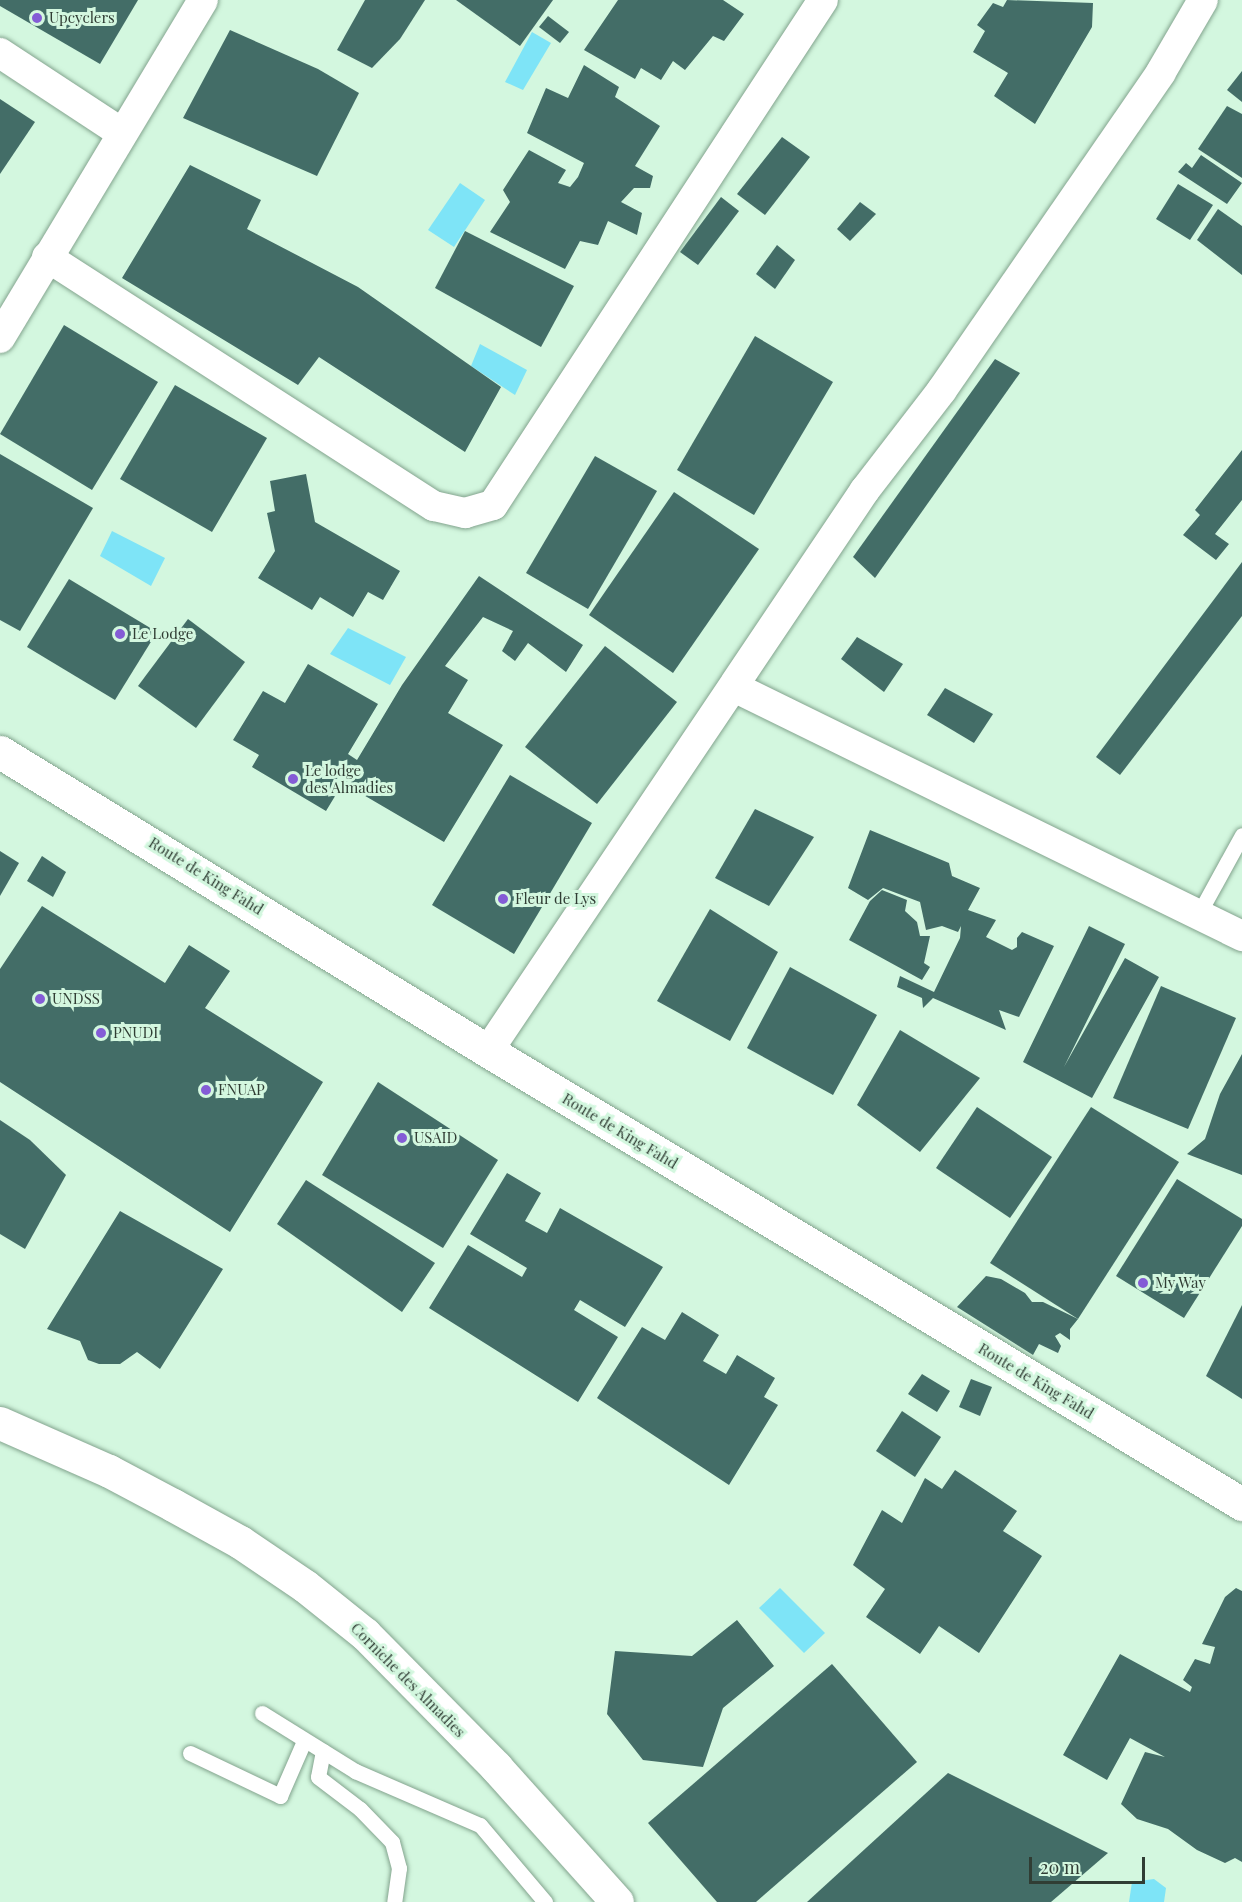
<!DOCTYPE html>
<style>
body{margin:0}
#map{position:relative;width:1242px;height:1902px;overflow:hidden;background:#d3f7df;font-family:"Playfair Display",serif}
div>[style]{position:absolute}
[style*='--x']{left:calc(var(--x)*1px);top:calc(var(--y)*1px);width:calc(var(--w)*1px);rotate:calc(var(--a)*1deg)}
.water>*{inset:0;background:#7ee4f7}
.building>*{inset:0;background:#436d67}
.roads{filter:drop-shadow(0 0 2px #83a48e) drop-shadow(0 0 2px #83a48e)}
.lane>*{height:15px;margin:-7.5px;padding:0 7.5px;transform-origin:7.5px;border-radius:7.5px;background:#fff}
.street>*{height:30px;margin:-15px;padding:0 15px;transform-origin:15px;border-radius:15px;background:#fff}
.secondary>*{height:33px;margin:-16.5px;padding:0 16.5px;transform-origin:16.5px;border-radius:16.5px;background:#fff}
.dots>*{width:16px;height:16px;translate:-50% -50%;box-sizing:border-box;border:3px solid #d3f7df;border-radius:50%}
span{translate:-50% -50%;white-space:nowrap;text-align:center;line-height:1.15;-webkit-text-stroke:6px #d3f7df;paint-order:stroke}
.poi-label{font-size:15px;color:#303d34}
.left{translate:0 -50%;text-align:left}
.street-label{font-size:15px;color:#303d34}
.scale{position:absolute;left:1029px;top:1857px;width:116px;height:27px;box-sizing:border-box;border:3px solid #303d34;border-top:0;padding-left:8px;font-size:18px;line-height:21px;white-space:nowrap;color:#303d34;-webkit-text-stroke:4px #d3f7df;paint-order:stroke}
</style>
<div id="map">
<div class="water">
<i style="clip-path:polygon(532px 32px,551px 43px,523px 90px,505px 82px)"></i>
<i style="clip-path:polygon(460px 183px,485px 200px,454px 247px,428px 230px)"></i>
<i style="clip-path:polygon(480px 344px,527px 370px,515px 395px,471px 366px)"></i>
<i style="clip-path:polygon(112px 531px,165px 558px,151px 586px,100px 556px)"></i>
<i style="clip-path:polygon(348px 628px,406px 657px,390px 685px,330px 654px)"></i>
<i style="clip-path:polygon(780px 1588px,825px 1633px,804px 1653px,759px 1608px)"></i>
<i style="clip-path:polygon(1154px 1879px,1166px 1888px,1164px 1902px,1129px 1902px,1132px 1882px)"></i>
</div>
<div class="building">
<i style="clip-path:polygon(0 0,138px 0,100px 64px,0 6px)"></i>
<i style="clip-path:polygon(365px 0,425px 0,400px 39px,372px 68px,337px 50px)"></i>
<i style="clip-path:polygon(456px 0,553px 0,520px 46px)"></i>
<i style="clip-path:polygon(618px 0,723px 0,744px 14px,724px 41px,713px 36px,685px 70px,673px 61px,661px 80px,641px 68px,635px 79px,584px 50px)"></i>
<i style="clip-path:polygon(1007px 0,1093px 3px,1092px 27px,1035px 124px,994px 96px,1008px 73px,973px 52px,985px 31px,977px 25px,993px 3px,1003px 7px)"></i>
<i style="clip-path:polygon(548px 16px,569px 32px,560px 43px,539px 27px)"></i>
<i style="clip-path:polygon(230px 30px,318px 69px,359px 93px,317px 176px,183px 118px)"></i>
<i style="clip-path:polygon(584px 65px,619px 87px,615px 97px,660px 126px,635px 166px,653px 176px,650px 188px,634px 188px,621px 202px,642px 213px,637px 235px,608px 221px,598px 245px,580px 241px,565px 269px,490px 232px,510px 202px,503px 190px,529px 150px,566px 170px,558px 183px,570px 187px,578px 177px,584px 163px,527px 133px,546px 88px,568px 98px)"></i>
<i style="clip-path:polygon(1242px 71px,1242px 102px,1227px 90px)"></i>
<i style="clip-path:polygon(0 99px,35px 122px,0 174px)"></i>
<i style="clip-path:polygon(1227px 106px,1242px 114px,1242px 178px,1198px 149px)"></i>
<i style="clip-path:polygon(782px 137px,810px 157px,765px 215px,737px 194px)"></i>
<i style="clip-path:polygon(1201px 155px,1242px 183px,1227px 204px,1178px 172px,1186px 163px,1192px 168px)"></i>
<i style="clip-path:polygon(190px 165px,261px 200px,247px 229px,358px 287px,501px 387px,465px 452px,319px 357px,298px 385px,122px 278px)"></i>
<i style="clip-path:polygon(1178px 184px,1213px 205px,1190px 240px,1156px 219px)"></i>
<i style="clip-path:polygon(721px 197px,739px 211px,698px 265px,680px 252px)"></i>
<i style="clip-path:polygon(860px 202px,876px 214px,850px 241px,837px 229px)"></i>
<i style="clip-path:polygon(1218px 209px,1242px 226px,1242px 275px,1197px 240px)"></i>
<i style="clip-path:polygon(465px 231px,574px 286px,541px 347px,435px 288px)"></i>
<i style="clip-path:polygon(777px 245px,795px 260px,775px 289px,756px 274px)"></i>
<i style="clip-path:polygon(64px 325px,158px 382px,92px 490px,0 434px)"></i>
<i style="clip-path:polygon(755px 336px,833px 382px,754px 515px,677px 470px)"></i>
<i style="clip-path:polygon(995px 359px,1020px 373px,875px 578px,853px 557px)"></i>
<i style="clip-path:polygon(175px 385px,267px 438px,212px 532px,120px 479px)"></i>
<i style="clip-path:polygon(1242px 450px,1242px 500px,1215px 534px,1229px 544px,1216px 560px,1183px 535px,1200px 515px,1195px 510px)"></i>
<i style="clip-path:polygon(0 454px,93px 508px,20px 631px,0 620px)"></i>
<i style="clip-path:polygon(595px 456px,657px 491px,588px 609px,526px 573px)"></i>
<i style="clip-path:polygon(306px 474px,315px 522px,400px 571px,383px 600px,368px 592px,353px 617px,320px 597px,312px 610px,258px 578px,275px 551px,267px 513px,275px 511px,270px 481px)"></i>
<i style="clip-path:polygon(674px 492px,759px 549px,673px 673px,589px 615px)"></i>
<i style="clip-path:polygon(1242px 562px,1242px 616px,1120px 775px,1096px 757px)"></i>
<i style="clip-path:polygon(479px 576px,583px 645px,566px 672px,528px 643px,515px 661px,502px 651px,513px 631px,483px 617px,445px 666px,468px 680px,448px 713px,503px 745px,444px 842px,343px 783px,326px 811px,252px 767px,259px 755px,233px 740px,263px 691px,285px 703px,308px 664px,378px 704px,348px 754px,357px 760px,402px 685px)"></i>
<i style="clip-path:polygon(69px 579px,157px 632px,115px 700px,27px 647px)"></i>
<i style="clip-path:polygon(188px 619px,245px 662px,196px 728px,138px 686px)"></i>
<i style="clip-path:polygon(857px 637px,903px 664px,884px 692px,841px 659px)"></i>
<i style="clip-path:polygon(605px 646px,677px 702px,597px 804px,525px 747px)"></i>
<i style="clip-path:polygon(945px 688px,993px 714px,974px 743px,927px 715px)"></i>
<i style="clip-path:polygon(510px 775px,592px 823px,514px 954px,432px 905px)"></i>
<i style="clip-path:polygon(755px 809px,814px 837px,769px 906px,715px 878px)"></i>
<i style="clip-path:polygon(870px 830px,949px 863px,952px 876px,980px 888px,968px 910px,996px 920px,986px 937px,1012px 950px,1017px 947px,1017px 938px,1022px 932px,1054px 946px,1019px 1017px,999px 1010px,1006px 1030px,933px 998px,923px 1008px,922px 998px,897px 987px,900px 976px,934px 992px,960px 938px,961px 926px,958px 932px,942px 926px,926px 930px,920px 902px,883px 888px,868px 900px,848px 888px)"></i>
<i style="clip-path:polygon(0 851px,19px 863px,0 896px)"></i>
<i style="clip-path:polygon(42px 856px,66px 872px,53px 897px,27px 881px)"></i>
<i style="clip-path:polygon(882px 890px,907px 900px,905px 911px,917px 922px,920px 936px,930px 936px,924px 963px,930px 967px,922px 980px,849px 940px,870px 901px)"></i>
<i style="clip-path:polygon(42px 906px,165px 983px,189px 945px,230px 971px,205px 1008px,323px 1082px,230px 1232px,0 1082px,0 969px)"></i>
<i style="clip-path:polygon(710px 909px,778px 952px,730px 1041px,657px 1001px)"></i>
<i style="clip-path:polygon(1089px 926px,1125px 944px,1064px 1067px,1125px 958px,1159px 977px,1092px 1098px,1023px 1062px)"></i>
<i style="clip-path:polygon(790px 967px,877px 1015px,833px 1095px,747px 1048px)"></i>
<i style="clip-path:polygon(1161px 986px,1236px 1018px,1188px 1129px,1113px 1098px)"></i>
<i style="clip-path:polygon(900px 1030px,980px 1078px,920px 1152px,857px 1105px)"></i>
<i style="clip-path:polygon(1242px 1054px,1242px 1175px,1187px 1154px,1205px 1139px,1220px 1094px)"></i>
<i style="clip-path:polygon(378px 1082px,498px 1160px,443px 1248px,322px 1175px)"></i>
<i style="clip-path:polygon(977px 1107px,1052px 1157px,1010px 1218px,936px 1168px)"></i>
<i style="clip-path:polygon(1091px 1107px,1179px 1162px,1078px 1319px,990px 1263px)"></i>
<i style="clip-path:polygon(0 1120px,30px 1140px,66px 1175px,25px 1249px,0 1234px)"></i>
<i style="clip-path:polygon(507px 1173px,541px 1193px,525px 1221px,547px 1233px,560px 1208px,663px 1267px,625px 1327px,580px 1300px,574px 1310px,618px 1337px,578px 1402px,429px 1308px,468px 1245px,522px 1277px,527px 1268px,470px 1234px)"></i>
<i style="clip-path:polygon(1177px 1179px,1242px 1219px,1242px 1226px,1184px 1318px,1116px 1276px)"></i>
<i style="clip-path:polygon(306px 1180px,435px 1263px,402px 1312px,277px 1224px)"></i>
<i style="clip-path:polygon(120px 1211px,223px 1269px,160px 1369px,137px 1352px,120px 1364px,99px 1364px,88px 1360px,80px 1341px,47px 1329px)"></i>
<i style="clip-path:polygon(986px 1276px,1001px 1279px,1025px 1293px,1032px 1302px,1043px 1302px,1078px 1319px,1070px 1329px,1070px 1340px,1060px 1333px,1055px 1336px,1061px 1346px,1058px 1353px,1039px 1344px,1033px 1355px,957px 1307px)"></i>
<i style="clip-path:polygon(1242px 1305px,1242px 1399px,1206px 1376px)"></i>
<i style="clip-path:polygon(682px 1312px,719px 1335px,703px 1361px,726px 1374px,737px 1355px,775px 1378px,764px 1397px,778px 1405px,729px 1485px,597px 1398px,642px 1327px,665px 1340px)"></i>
<i style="clip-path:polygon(922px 1374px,950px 1391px,937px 1412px,908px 1394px)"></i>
<i style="clip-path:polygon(971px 1379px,992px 1387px,980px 1416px,959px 1407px)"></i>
<i style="clip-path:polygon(902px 1411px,941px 1437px,915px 1477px,876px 1451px)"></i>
<i style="clip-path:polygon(955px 1470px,1017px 1511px,1003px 1531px,1042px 1556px,979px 1653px,939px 1626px,920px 1654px,866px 1617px,885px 1589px,853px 1565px,882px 1510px,902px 1523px,925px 1478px,942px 1489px)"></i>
<i style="clip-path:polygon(1236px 1588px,1242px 1591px,1242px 1862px,1235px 1858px,1225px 1863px,1197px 1850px,1168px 1829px,1137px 1819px,1121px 1804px,1145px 1752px,1165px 1757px,1130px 1738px,1107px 1780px,1063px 1755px,1120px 1654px,1190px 1692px,1192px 1687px,1183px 1680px,1195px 1659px,1210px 1664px,1215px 1647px,1202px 1644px,1225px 1597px)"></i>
<i style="clip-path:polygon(737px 1620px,774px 1666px,723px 1708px,703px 1767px,643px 1760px,607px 1714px,615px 1651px,692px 1656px)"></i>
<i style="clip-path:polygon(832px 1664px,917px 1762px,756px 1902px,717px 1902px,648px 1823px)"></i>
<i style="clip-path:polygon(948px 1773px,1108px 1853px,1051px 1902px,807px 1902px)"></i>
</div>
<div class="roads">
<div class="lane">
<i style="--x:1198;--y:915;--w:91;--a:-61.2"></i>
<i style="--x:262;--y:1713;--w:110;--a:31.9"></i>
<i style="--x:355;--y:1771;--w:136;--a:23.4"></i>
<i style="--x:480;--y:1825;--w:101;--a:49.8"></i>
<i style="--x:323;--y:1751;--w:26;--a:101"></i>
<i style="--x:318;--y:1777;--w:53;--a:37.3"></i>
<i style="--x:360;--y:1809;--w:46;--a:45.9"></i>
<i style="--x:392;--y:1842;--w:27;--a:75"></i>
<i style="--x:399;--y:1868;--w:34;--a:98"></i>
<i style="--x:190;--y:1753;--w:100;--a:25.5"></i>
<i style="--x:280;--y:1796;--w:60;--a:-66.4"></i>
</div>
<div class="street">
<i style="--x:0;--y:53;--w:146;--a:33.3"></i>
<i style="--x:47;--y:257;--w:460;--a:32.8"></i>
<i style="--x:434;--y:506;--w:32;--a:13"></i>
<i style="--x:465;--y:513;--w:29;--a:-16"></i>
<i style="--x:493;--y:505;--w:603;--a:-56.84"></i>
<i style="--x:0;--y:338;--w:394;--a:-59"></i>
<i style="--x:734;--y:687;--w:566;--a:26.11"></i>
<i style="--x:488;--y:1051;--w:676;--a:-56.1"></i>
<i style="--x:865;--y:490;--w:126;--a:-52.4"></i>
<i style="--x:942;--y:390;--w:386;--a:-55.4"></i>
<i style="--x:1161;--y:72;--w:83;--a:-59.7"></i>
</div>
<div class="secondary">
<i style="--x:0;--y:752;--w:572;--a:31.5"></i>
<i style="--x:488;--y:1051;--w:880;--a:31"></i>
<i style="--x:0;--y:1423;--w:119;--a:23.8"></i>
<i style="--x:109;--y:1471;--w:72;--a:28"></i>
<i style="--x:173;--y:1505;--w:77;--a:28.9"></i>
<i style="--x:240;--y:1542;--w:78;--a:34.1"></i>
<i style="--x:305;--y:1586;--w:77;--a:38.7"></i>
<i style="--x:365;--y:1634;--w:187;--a:45.4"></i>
<i style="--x:496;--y:1767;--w:181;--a:48.1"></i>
</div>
</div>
<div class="dots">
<i style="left:37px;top:18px;background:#845cd6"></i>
<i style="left:120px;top:634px;background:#845cd6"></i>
<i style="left:293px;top:779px;background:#845cd6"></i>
<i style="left:503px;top:899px;background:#845cd6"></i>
<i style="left:40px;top:999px;background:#845cd6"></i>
<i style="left:101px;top:1033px;background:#845cd6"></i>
<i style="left:206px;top:1090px;background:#845cd6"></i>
<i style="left:402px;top:1138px;background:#845cd6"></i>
<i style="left:1143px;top:1283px;background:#845cd6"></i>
</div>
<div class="poi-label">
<span class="left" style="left:49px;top:18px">Upcyclers</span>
<span class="left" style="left:132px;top:634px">Le Lodge</span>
<span class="left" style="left:305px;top:779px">Le lodge<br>des Almadies</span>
<span class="left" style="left:515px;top:899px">Fleur de Lys</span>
<span class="left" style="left:52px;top:999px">UNDSS</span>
<span class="left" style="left:113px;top:1033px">PNUDI</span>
<span class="left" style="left:218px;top:1090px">FNUAP</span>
<span class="left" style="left:414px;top:1138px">USAID</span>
<span class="left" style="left:1155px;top:1283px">My Way</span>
</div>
<div class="street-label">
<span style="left:206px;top:876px;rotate:32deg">Route de King Fahd</span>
<span style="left:620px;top:1131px;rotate:31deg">Route de King Fahd</span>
<span style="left:1036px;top:1381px;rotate:31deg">Route de King Fahd</span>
<span style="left:408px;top:1680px;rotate:45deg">Corniche des Almadies</span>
</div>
<div class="scale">20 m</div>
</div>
